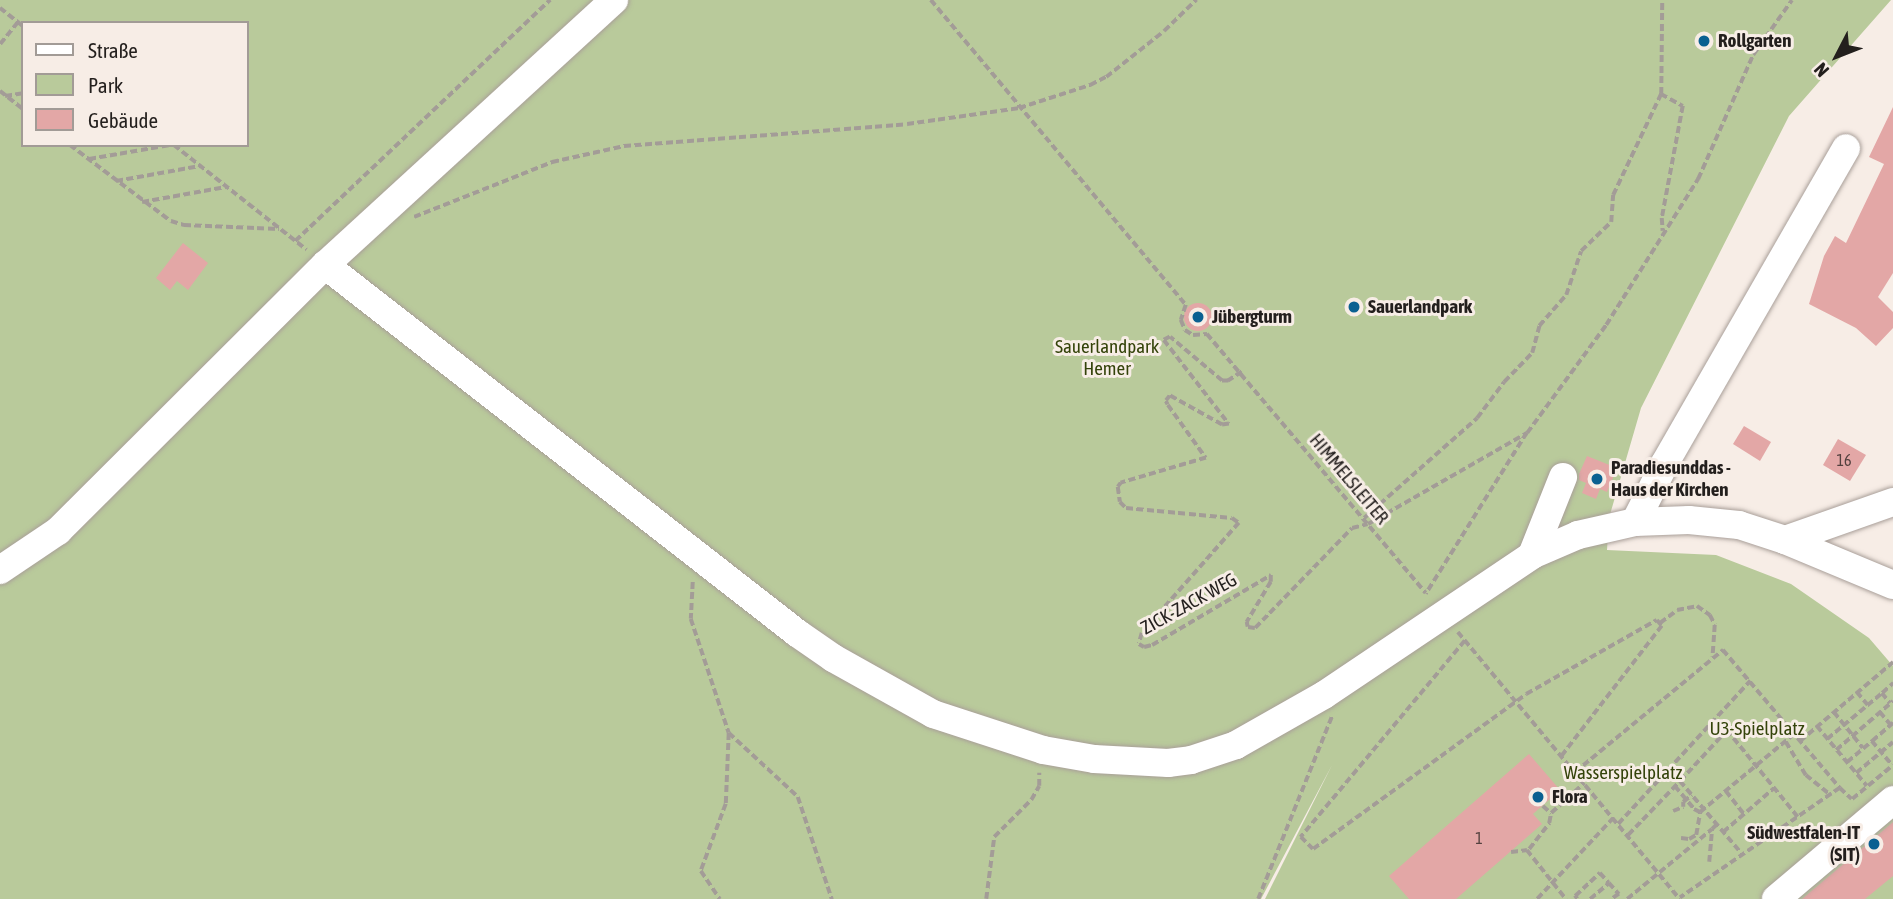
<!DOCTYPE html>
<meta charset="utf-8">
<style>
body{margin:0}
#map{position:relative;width:1893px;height:899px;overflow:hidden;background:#f7ede6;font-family:"Asap Condensed",sans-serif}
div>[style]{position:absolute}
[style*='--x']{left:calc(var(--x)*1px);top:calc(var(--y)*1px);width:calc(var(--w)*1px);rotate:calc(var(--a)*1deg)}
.green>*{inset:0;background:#b9ca9b}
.building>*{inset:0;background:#e3a7a6}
.round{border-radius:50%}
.path>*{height:3.5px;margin-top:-1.75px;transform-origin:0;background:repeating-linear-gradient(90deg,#a39c97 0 7px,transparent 0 10.5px)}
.roads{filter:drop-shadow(0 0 2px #a99f99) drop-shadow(0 0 2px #a99f99)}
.minor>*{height:28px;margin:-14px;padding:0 14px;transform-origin:14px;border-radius:14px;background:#fff}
.dots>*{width:19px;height:19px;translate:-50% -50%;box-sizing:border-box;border:4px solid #f7ede6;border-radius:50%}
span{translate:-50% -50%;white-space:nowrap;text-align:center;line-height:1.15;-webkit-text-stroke:6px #f7ede6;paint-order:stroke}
.number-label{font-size:16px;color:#53413f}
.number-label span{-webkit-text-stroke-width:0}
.poi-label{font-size:19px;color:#231f1d;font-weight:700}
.left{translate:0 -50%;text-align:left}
.right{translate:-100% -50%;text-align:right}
.park-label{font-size:19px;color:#34430a}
.street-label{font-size:19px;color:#231f1d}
.legend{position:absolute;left:21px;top:21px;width:228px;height:126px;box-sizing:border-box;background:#f7ede6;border:2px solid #a29b96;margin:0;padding:9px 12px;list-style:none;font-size:21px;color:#231f1d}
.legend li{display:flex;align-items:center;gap:14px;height:35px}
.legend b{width:35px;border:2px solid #a29b96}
.north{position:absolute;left:1802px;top:21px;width:70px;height:70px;-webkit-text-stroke:5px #f7ede6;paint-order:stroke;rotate:228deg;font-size:19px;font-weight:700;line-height:28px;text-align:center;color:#231f1d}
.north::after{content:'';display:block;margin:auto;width:24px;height:32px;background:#231f1d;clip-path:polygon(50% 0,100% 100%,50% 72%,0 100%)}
</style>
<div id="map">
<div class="green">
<i style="clip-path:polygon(evenodd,0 0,1891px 0,1789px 116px,1641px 408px,1609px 518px,1607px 550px,1716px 555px,1791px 584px,1869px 638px,1893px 666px,1893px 899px,1265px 899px,1332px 765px,1261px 899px,0 899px,0 0,23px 23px,247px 23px,247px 145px,23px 145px,23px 23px)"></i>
</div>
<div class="building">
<i style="clip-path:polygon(1893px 107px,1893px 273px,1878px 297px,1893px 312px,1893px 328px,1876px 346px,1856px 328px,1809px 304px,1824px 256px,1835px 236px,1846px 243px,1884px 164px,1869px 157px)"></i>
<i style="clip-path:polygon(183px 243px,208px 263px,188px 290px,177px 281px,170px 290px,156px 278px)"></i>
<i class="round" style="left:1184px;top:303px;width:28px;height:28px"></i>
<i style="clip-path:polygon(1744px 426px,1771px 442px,1760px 461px,1733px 444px)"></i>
<i style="clip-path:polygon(1838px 439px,1866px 455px,1850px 481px,1823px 465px)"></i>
<i style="clip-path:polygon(1587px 456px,1617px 468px,1607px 492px,1600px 489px,1596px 499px,1582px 493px,1586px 483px,1579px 480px,1579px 474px)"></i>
<i style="clip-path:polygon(1529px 754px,1560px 790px,1533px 814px,1542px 824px,1456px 899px,1409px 899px,1389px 876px)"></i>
<i style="clip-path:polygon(1893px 822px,1893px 876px,1865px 899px,1802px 899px)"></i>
</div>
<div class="path">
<i style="--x:931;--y:0;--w:398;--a:50.1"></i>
<i style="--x:1186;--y:305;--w:16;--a:108"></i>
<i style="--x:1181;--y:320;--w:11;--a:68"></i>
<i style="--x:1185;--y:330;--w:9;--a:32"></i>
<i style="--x:1193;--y:335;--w:14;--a:-4"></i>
<i style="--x:1207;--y:334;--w:339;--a:49.8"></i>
<i style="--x:0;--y:8;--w:29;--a:38"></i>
<i style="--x:0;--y:44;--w:28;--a:-51"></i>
<i style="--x:0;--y:91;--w:29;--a:38"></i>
<i style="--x:1661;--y:94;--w:25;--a:29"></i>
<i style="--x:1683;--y:106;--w:114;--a:100.6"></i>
<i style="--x:1662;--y:218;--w:13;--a:86"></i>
<i style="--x:5;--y:96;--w:18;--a:-9"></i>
<i style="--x:70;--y:145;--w:126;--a:37"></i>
<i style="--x:171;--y:221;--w:14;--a:17"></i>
<i style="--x:184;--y:225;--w:95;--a:2.4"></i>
<i style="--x:174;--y:145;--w:169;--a:38.3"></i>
<i style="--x:89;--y:159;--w:82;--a:-9.8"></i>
<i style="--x:116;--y:181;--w:85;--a:-10.1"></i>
<i style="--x:142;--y:202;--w:85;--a:-10.1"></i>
<i style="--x:414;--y:217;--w:149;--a:-21.7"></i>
<i style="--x:552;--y:162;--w:74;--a:-12.5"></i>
<i style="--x:624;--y:146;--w:284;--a:-4.4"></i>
<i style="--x:907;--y:124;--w:113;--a:-8.1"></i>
<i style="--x:1019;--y:108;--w:75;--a:-17.9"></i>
<i style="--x:1090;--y:85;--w:18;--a:-27"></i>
<i style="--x:1106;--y:77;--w:74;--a:-38.4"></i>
<i style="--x:1164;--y:31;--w:45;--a:-44.1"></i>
<i style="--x:295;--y:241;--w:351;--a:-43.4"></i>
<i style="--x:1242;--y:372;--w:17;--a:147"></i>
<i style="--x:1228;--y:381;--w:6;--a:180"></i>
<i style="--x:1222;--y:381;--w:68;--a:-139.8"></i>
<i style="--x:1170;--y:337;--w:7;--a:153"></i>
<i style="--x:1164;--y:340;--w:106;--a:52.3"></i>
<i style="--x:1229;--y:424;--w:7;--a:172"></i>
<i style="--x:1222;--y:425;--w:60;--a:-150.9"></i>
<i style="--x:1170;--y:396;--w:6;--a:129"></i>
<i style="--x:1166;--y:401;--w:4;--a:63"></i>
<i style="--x:1168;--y:405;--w:65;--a:54.4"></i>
<i style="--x:1206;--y:458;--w:89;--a:163.6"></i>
<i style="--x:1121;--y:483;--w:5;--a:127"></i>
<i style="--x:1118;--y:487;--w:15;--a:82"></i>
<i style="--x:1120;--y:502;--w:8;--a:45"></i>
<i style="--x:1126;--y:508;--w:106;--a:5.4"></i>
<i style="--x:1232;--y:518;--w:9;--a:36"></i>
<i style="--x:1239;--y:523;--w:147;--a:131.4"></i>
<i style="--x:1142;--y:633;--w:11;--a:105"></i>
<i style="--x:1139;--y:644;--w:6;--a:31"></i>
<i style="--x:1144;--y:647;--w:8;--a:-14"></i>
<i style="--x:1152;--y:645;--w:138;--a:-30.5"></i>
<i style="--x:1271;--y:575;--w:7;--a:90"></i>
<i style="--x:1271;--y:582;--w:47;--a:121"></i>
<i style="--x:1247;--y:622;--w:5;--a:79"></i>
<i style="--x:1248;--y:627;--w:7;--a:8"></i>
<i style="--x:1255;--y:628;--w:139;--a:-45.9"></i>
<i style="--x:1352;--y:528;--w:16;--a:-14"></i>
<i style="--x:1368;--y:524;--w:183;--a:-29.8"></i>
<i style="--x:1527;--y:433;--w:190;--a:122.1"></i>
<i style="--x:1527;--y:433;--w:134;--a:-53.8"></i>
<i style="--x:1606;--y:325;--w:173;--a:-57.8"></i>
<i style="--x:1698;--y:179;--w:136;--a:-66.1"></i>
<i style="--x:1753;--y:55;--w:67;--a:-54.7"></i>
<i style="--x:1364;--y:518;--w:151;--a:-41.5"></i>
<i style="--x:1477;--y:418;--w:45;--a:-53.1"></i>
<i style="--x:1504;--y:382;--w:40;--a:-46"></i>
<i style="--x:1532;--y:353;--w:28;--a:-75"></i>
<i style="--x:1539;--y:326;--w:41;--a:-48.9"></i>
<i style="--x:1566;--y:295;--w:46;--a:-71.2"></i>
<i style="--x:1581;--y:251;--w:42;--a:-44"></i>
<i style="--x:1611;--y:222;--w:27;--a:-86"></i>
<i style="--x:1613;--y:195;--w:112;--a:-64.6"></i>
<i style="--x:1661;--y:94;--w:94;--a:-89.4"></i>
<i style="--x:693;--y:582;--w:37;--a:93"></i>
<i style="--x:691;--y:619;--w:120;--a:71.6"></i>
<i style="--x:729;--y:733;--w:71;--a:92.4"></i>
<i style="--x:726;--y:804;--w:72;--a:110.5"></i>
<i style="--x:701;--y:871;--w:34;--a:56"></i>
<i style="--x:1660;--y:623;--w:21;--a:-37"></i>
<i style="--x:1677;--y:610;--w:20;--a:-11"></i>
<i style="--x:1697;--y:606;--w:16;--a:35"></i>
<i style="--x:1710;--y:615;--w:11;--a:63"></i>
<i style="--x:1715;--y:625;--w:32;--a:94"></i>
<i style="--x:1458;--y:632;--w:347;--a:50.3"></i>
<i style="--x:1465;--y:641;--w:256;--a:129.9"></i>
<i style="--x:1301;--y:837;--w:17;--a:45"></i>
<i style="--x:1313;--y:849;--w:263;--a:-36"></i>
<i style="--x:1526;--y:694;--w:150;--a:-29.5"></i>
<i style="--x:1657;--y:620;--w:8;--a:50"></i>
<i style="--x:1662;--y:626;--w:164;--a:127.6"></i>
<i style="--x:1857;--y:692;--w:17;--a:50"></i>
<i style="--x:1882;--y:693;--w:15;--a:-42"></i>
<i style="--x:1834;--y:712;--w:46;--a:51.1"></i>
<i style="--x:1880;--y:712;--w:17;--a:50"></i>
<i style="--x:1817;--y:726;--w:78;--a:50.2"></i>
<i style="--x:729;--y:733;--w:94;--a:42.8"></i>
<i style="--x:798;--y:797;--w:108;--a:71.6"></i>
<i style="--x:1827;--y:739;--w:72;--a:-39.9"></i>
<i style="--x:1882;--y:693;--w:13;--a:51"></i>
<i style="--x:1800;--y:741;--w:122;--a:-40.3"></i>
<i style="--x:1872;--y:741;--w:28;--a:-41"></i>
<i style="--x:1786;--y:742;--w:39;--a:59"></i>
<i style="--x:1806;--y:775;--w:32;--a:39"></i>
<i style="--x:1836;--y:750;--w:75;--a:-40.7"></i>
<i style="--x:1847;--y:762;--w:33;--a:-40"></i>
<i style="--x:1872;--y:741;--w:31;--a:50"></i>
<i style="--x:1575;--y:772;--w:192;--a:-39.5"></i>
<i style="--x:1723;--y:650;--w:181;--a:49.7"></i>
<i style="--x:1840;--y:788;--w:194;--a:145.5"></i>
<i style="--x:1856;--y:773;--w:48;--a:-40"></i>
<i style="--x:1680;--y:781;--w:69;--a:-47.3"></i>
<i style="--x:1727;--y:730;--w:112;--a:50.8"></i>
<i style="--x:1675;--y:786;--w:30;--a:50"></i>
<i style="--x:1694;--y:809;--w:7;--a:27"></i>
<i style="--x:1840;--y:788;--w:16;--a:43"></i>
<i style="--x:1852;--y:799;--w:53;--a:-39.7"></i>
<i style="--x:1726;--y:791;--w:29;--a:52"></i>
<i style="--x:1543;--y:806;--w:11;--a:41"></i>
<i style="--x:1673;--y:811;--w:11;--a:-22"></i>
<i style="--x:1683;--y:807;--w:5;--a:-90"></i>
<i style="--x:1683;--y:802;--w:11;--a:-38"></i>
<i style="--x:1618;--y:824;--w:195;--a:-47.3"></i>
<i style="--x:1723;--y:832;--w:67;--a:-40.8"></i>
<i style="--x:1628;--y:835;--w:75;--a:-46.1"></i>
<i style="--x:1680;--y:781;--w:97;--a:49.6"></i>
<i style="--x:1681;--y:838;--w:8;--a:7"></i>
<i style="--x:1689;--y:839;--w:8;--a:-30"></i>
<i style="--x:1696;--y:835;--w:23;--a:-80"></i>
<i style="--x:1700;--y:812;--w:122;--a:-39.7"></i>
<i style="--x:1529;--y:849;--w:33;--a:-52"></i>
<i style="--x:1549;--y:823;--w:10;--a:-79"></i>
<i style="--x:1551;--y:813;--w:45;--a:-42.3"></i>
<i style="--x:1511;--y:852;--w:16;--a:-7"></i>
<i style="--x:1527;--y:850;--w:63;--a:51.5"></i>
<i style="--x:1709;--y:862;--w:33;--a:-85"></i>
<i style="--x:1712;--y:829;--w:7;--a:-45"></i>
<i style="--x:986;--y:899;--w:63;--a:-82.6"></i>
<i style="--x:994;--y:837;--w:52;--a:-45"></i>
<i style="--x:1031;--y:800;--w:16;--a:-60"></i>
<i style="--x:1039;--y:786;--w:13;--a:-90"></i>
<i style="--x:1258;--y:899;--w:197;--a:-68"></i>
<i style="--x:1537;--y:899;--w:111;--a:-46.8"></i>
<i style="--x:1577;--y:899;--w:4;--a:-124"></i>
<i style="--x:1575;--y:896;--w:34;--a:-43"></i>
<i style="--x:1600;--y:873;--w:13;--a:48"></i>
<i style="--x:1590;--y:899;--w:25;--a:-40"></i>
<i style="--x:1609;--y:883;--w:15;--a:48"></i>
<i style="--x:1619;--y:894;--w:9;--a:144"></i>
<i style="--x:1627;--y:899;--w:110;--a:-39.5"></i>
</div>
<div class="roads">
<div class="minor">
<i style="--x:325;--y:265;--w:599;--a:37.94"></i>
<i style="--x:797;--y:633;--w:44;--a:34.8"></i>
<i style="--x:833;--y:658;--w:115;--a:29.2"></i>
<i style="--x:933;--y:714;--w:116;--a:18.1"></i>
<i style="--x:1043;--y:750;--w:52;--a:10"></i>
<i style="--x:1094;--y:759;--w:74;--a:3.1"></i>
<i style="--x:1168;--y:763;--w:23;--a:-7"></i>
<i style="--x:1191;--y:760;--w:47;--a:-18.4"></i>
<i style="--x:1236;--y:745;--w:101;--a:-29.6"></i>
<i style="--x:1324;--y:695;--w:251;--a:-33.9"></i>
<i style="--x:1532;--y:555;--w:50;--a:-23.5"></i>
<i style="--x:1578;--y:535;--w:58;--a:-12.8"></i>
<i style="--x:1635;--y:522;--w:54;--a:-2.1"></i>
<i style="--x:1689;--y:520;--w:50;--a:5.7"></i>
<i style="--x:1739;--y:525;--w:48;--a:18.1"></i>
<i style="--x:1785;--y:540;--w:117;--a:22.6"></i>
<i style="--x:1635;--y:522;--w:66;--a:-63"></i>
<i style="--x:1665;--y:463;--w:363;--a:-60.1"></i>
<i style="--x:1785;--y:540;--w:114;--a:-19.4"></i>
<i style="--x:1532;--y:555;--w:84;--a:-68.3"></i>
<i style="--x:0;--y:570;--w:70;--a:-33.9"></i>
<i style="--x:58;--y:531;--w:377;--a:-44.9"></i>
<i style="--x:325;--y:265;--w:392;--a:-42.5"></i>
<i style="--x:1776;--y:899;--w:153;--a:-40.2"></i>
</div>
</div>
<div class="dots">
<i style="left:1704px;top:41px;background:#0a6091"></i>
<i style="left:1354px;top:307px;background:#0a6091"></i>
<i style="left:1198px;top:317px;background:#0a6091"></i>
<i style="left:1597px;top:479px;background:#0a6091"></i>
<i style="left:1538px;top:797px;background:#0a6091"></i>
<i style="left:1874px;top:844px;background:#0a6091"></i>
</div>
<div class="number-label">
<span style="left:1844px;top:460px">16</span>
<span style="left:1479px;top:838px">1</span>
</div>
<div class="poi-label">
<span class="left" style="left:1718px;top:41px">Rollgarten</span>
<span class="left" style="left:1368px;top:307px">Sauerlandpark</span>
<span class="left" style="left:1212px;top:317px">Jübergturm</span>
<span class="left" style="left:1611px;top:479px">Paradiesunddas -<br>Haus der Kirchen</span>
<span class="left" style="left:1552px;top:797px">Flora</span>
<span class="right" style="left:1860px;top:844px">Südwestfalen-IT<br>(SIT)</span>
</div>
<div class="park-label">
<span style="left:1107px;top:358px">Sauerlandpark<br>Hemer</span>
<span style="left:1757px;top:729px">U3-Spielplatz</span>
<span style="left:1623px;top:773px">Wasserspielplatz</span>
</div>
<div class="street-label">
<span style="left:1349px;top:479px;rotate:50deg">HIMMELSLEITER</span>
<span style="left:1189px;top:604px;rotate:-29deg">ZICK-ZACK WEG</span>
</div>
<ul class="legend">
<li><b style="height:9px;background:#fff"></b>Straße</li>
<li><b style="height:19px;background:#b9ca9b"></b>Park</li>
<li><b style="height:19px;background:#e3a7a6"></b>Gebäude</li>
</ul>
<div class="north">N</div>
</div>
